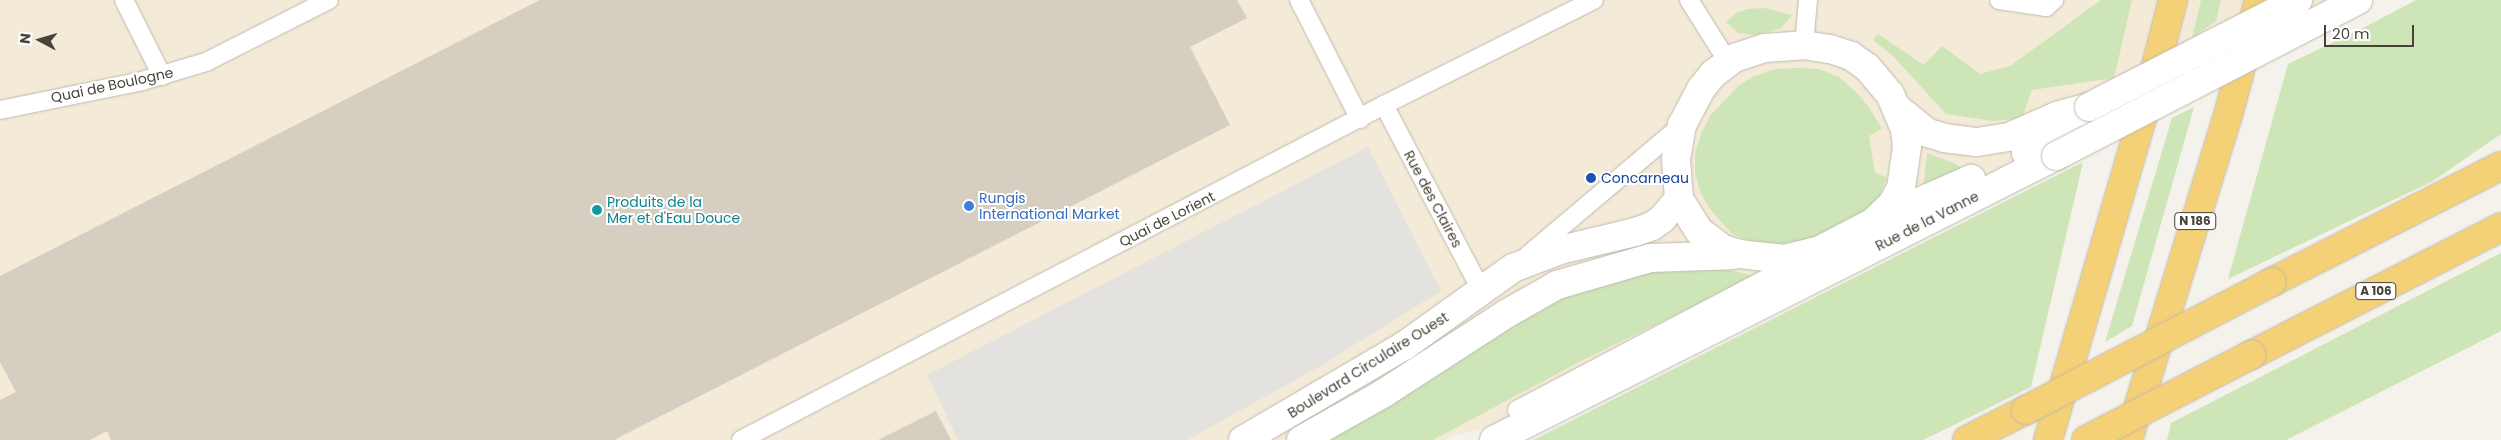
<!DOCTYPE html>
<style>
body{margin:0}
#map{position:relative;width:2501px;height:440px;overflow:hidden;background:#f4f2eb;font-family:Poppins,sans-serif}
div>[style]{position:absolute}
[style*='--x']{left:calc(var(--x)*1px);top:calc(var(--y)*1px);width:calc(var(--w)*1px);rotate:calc(var(--a)*1deg)}
.commercial>*{inset:0;background:#f4ead8}
.green>*{inset:0;background:#cee5b7}
.parking>*{inset:0;background:#e3e2df}
.building>*{inset:0;background:#d5cec1}
.roads{filter:drop-shadow(0 0 1px #bfbaae) drop-shadow(0 0 1px #bfbaae)}
.lane>*{height:18px;margin:-9px;padding:0 9px;transform-origin:9px;border-radius:9px;background:#fff}
.street>*{height:28px;margin:-14px;padding:0 14px;transform-origin:14px;border-radius:14px;background:#fff}
.highway>*{height:28px;margin:-14px;padding:0 14px;transform-origin:14px;border-radius:14px;background:#f4d076}
.bridges{filter:drop-shadow(0 0 1px #bfbaae) drop-shadow(0 0 1px #bfbaae)}
.street-bridge>*{height:28px;margin:-14px;padding:0 14px;transform-origin:14px;border-radius:14px;background:#fff}
.highway-bridge>*{height:28px;margin:-14px;padding:0 14px;transform-origin:14px;border-radius:14px;background:#f4d076}
.dots>*{width:14px;height:14px;translate:-50% -50%;box-sizing:border-box;border:2px solid #fff;border-radius:50%}
span{translate:-50% -50%;white-space:nowrap;text-align:center;line-height:1.15;-webkit-text-stroke:4px #fff;paint-order:stroke}
.shield-label span{padding:1px 4px;background:#fff;border:1px solid;border-radius:4px;-webkit-text-stroke-width:0}
.shield-label{font-size:12px;color:#484339;font-weight:700}
.street-label{font-size:14px;color:#484339}
.transit-label{font-size:14px;color:#164399}
.left{translate:0 -50%;text-align:left}
.shop-label{font-size:14px;color:#366cbe}
.culture-label{font-size:14px;color:#0d838f}
.north{position:absolute;left:15px;top:15px;width:50px;height:50px;-webkit-text-stroke:4px #fff;paint-order:stroke;rotate:276deg;font-size:14px;font-weight:700;line-height:20px;text-align:center;color:#484339}
.north::after{content:'';display:block;margin:auto;width:18px;height:22px;background:#484339;clip-path:polygon(50% 0,100% 100%,50% 72%,0 100%)}
.scale{position:absolute;left:2324px;top:25px;width:90px;height:22px;box-sizing:border-box;border:2px solid #484339;border-top:0;padding-left:6px;font-size:15px;line-height:18px;white-space:nowrap;color:#484339;-webkit-text-stroke:4px #fff;paint-order:stroke}
</style>
<div id="map">
<div class="commercial">
<i style="clip-path:polygon(0 0,2345px 0,1517px 421px,1453px 436px,1445px 440px,0 440px)"></i>
</div>
<div class="green">
<i style="clip-path:polygon(2101px 0,2132px 0,2114px 78px,2032px 90px,2022px 118px,1993px 121px,1946px 114px,1893px 56px,1873px 40px,1878px 34px,1924px 65px,1942px 46px,1980px 74px,2010px 66px)"></i>
<i style="clip-path:polygon(2201px 0,2221px 0,2216px 21px,2192px 38px)"></i>
<i style="clip-path:polygon(2416px 0,2501px 0,2501px 134px,2433px 181px,2228px 279px,2288px 64px,2363px 28px)"></i>
<i style="clip-path:polygon(1764px 8px,1792px 15px,1781px 28px,1756px 35px,1738px 33px,1726px 22px,1738px 12px,1748px 9px)"></i>
<i style="clip-path:polygon(1798px 68px,1819px 69px,1839px 77px,1856px 92px,1869px 107px,1882px 129px,1869px 136px,1875px 173px,1887px 177px,1878px 199px,1856px 220px,1828px 234px,1796px 242px,1774px 244px,1750px 241px,1732px 234px,1711px 210px,1701px 194px,1695px 174px,1695px 153px,1701px 134px,1710px 116px,1738px 86px,1754px 76px,1776px 69px)"></i>
<i style="clip-path:polygon(2194px 107px,2132px 326px,2105px 342px,2172px 118px)"></i>
<i style="clip-path:polygon(1927px 153px,1954px 163px,1961px 168px,1961px 172px,1923px 190px)"></i>
<i style="clip-path:polygon(2083px 162px,2031px 387px,1923px 440px,1533px 440px)"></i>
<i style="clip-path:polygon(2501px 253px,2501px 331px,2286px 440px,2167px 440px,2171px 423px)"></i>
<i style="clip-path:polygon(1684px 267px,1724px 269px,1755px 276px,1581px 361px,1433px 440px,1324px 440px,1547px 303px,1652px 270px)"></i>
</div>
<div class="parking">
<i style="clip-path:polygon(1368px 147px,1441px 291px,1317px 368px,1187px 440px,958px 440px,927px 375px)"></i>
</div>
<div class="building">
<i style="clip-path:polygon(540px 0,1237px 0,1247px 18px,1190px 47px,1230px 125px,614px 440px,111px 440px,107px 431px,90px 440px,0 440px,0 400px,16px 392px,0 362px,0 276px)"></i>
<i style="clip-path:polygon(936px 411px,951px 440px,878px 440px)"></i>
</div>
<div class="roads">
<div class="lane">
<i style="--x:124;--y:0;--w:85;--a:63.4"></i>
<i style="--x:1299;--y:0;--w:134;--a:62.9"></i>
<i style="--x:1689;--y:0;--w:73;--a:57.8"></i>
<i style="--x:1999;--y:0;--w:48;--a:8.5"></i>
<i style="--x:2046;--y:7;--w:11;--a:-41"></i>
<i style="--x:1804;--y:45;--w:45;--a:-84.9"></i>
<i style="--x:1384;--y:105;--w:211;--a:62.3"></i>
<i style="--x:0;--y:110;--w:145;--a:-11.5"></i>
<i style="--x:142;--y:81;--w:67;--a:-16.5"></i>
<i style="--x:206;--y:62;--w:138;--a:-26.8"></i>
<i style="--x:1528;--y:255;--w:202;--a:-40.2"></i>
<i style="--x:1517;--y:410;--w:320;--a:-27.8"></i>
<i style="--x:741;--y:440;--w:725;--a:-27.52"></i>
<i style="--x:1384;--y:105;--w:235;--a:-26.6"></i>
</div>
<div class="street">
<i style="--x:1804;--y:45;--w:26;--a:9"></i>
<i style="--x:1830;--y:49;--w:22;--a:18"></i>
<i style="--x:1851;--y:56;--w:19;--a:35"></i>
<i style="--x:1867;--y:67;--w:35;--a:50"></i>
<i style="--x:1890;--y:94;--w:38;--a:67"></i>
<i style="--x:1905;--y:129;--w:18;--a:84"></i>
<i style="--x:1907;--y:147;--w:41;--a:98.3"></i>
<i style="--x:1901;--y:188;--w:18;--a:119"></i>
<i style="--x:1892;--y:204;--w:28;--a:136"></i>
<i style="--x:1872;--y:223;--w:59;--a:152.6"></i>
<i style="--x:1820;--y:250;--w:36;--a:166"></i>
<i style="--x:1785;--y:259;--w:45;--a:-173.7"></i>
<i style="--x:1740;--y:254;--w:18;--a:-164"></i>
<i style="--x:1723;--y:249;--w:30;--a:-143"></i>
<i style="--x:1699;--y:231;--w:38;--a:-122"></i>
<i style="--x:1679;--y:199;--w:40;--a:-94.3"></i>
<i style="--x:1676;--y:159;--w:35;--a:-80"></i>
<i style="--x:1682;--y:125;--w:41;--a:-62.2"></i>
<i style="--x:1701;--y:89;--w:19;--a:-51"></i>
<i style="--x:1713;--y:74;--w:26;--a:-37"></i>
<i style="--x:1734;--y:58;--w:33;--a:-18"></i>
<i style="--x:1765;--y:48;--w:39;--a:-4"></i>
<i style="--x:1898;--y:109;--w:38;--a:39"></i>
<i style="--x:1928;--y:133;--w:17;--a:17"></i>
<i style="--x:1944;--y:138;--w:33;--a:7"></i>
<i style="--x:1977;--y:142;--w:32;--a:-9"></i>
<i style="--x:2009;--y:137;--w:52;--a:-23.6"></i>
<i style="--x:2057;--y:116;--w:32;--a:-16"></i>
<i style="--x:2026;--y:153;--w:41;--a:-25.9"></i>
<i style="--x:2063;--y:135;--w:38;--a:-47"></i>
<i style="--x:1878;--y:220;--w:102;--a:-23.8"></i>
<i style="--x:1243;--y:440;--w:186;--a:-30.3"></i>
<i style="--x:1404;--y:346;--w:134;--a:-35.6"></i>
<i style="--x:1513;--y:268;--w:50;--a:-21"></i>
<i style="--x:1560;--y:250;--w:77;--a:-13.5"></i>
<i style="--x:1635;--y:232;--w:18;--a:-19"></i>
<i style="--x:1652;--y:226;--w:12;--a:-35"></i>
<i style="--x:1662;--y:219;--w:26;--a:-50"></i>
<i style="--x:1301;--y:440;--w:95;--a:-29.5"></i>
<i style="--x:1384;--y:393;--w:145;--a:-32.9"></i>
<i style="--x:1506;--y:314;--w:59;--a:-29.6"></i>
<i style="--x:1557;--y:285;--w:97;--a:-16.2"></i>
<i style="--x:1650;--y:258;--w:84;--a:-2"></i>
<i style="--x:1494;--y:440;--w:630;--a:-26.81"></i>
</div>
<div class="highway">
<i style="--x:2272;--y:282;--w:257;--a:-26.9"></i>
<i style="--x:2251;--y:355;--w:281;--a:-27.1"></i>
<i style="--x:1967;--y:440;--w:66;--a:-27"></i>
<i style="--x:2048;--y:440;--w:350;--a:-73.7"></i>
<i style="--x:2146;--y:104;--w:107;--a:-75.4"></i>
<i style="--x:2128;--y:440;--w:336;--a:-72.9"></i>
<i style="--x:2227;--y:119;--w:123;--a:-74.9"></i>
</div>
</div>
<div class="bridges">
<div class="street-bridge">
<i style="--x:2089;--y:107;--w:235;--a:-27.1"></i>
<i style="--x:2056;--y:156;--w:340;--a:-27.3"></i>
</div>
<div class="highway-bridge">
<i style="--x:2026;--y:410;--w:277;--a:-27.5"></i>
<i style="--x:2086;--y:440;--w:186;--a:-27.3"></i>
</div>
</div>
<div class="dots">
<i style="left:1591px;top:178px;background:#1a4fb4"></i>
<i style="left:969px;top:206px;background:#3f7fe0"></i>
<i style="left:597px;top:210px;background:#0f9aa8"></i>
</div>
<div class="shield-label">
<span style="left:2195px;top:221px">N 186</span>
<span style="left:2376px;top:291px">A 106</span>
</div>
<div class="street-label">
<span style="left:112px;top:85px;rotate:-12deg">Quai de Boulogne</span>
<span style="left:1433px;top:199px;rotate:62deg">Rue des Claires</span>
<span style="left:1167px;top:219px;rotate:-27deg">Quai de Lorient</span>
<span style="left:1927px;top:221px;rotate:-27deg">Rue de la Vanne</span>
<span style="left:1368px;top:365px;rotate:-32deg">Boulevard Circulaire Ouest</span>
</div>
<div class="transit-label">
<span class="left" style="left:1601px;top:178px">Concarneau</span>
</div>
<div class="shop-label">
<span class="left" style="left:979px;top:206px">Rungis<br>International Market</span>
</div>
<div class="culture-label">
<span class="left" style="left:607px;top:210px">Produits de la<br>Mer et d'Eau Douce</span>
</div>
<div class="north">N</div>
<div class="scale">20 m</div>
</div>
